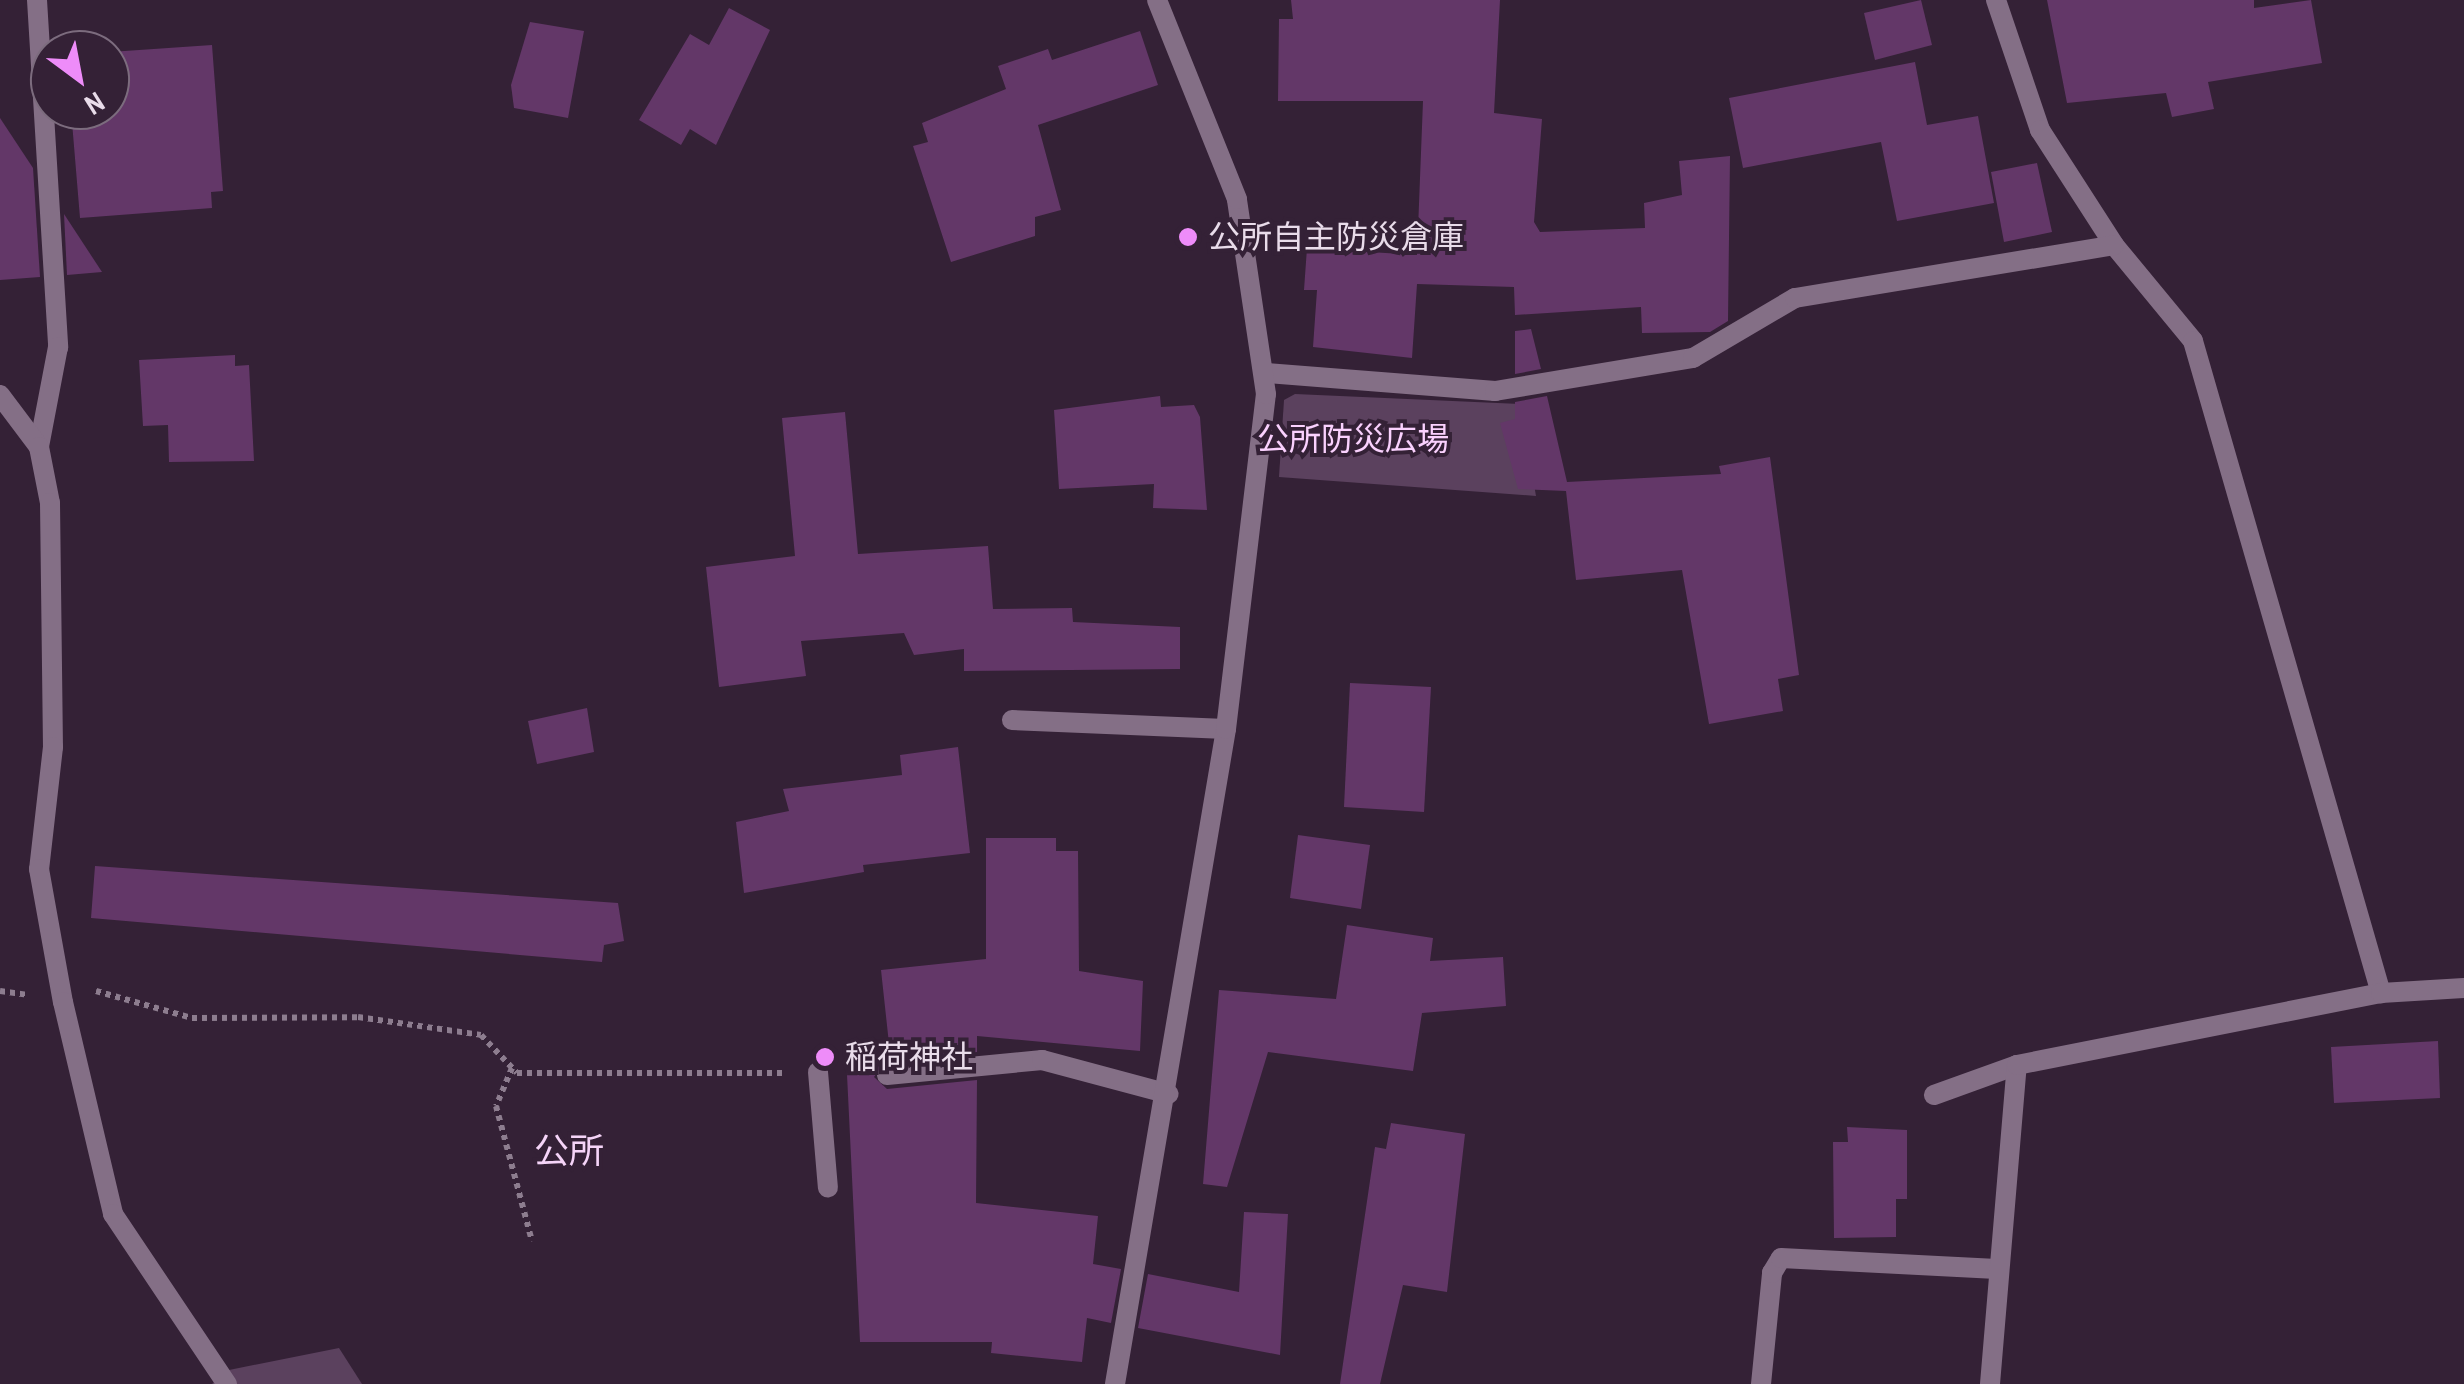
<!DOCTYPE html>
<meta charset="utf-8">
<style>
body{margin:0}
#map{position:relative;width:2464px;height:1384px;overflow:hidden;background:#342136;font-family:"Archivo Narrow","Noto Sans JP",sans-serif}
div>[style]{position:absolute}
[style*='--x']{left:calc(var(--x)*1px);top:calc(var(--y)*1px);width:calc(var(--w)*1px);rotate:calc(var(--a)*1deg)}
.green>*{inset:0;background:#5b415e}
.building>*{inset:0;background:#633768}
.path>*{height:6px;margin-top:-3px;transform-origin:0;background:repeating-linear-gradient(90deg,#8d7d8f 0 5px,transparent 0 10px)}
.lane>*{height:20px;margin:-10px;padding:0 10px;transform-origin:10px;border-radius:10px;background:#846f86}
.street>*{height:20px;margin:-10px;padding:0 10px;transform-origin:10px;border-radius:10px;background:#846f86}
.dots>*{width:28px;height:28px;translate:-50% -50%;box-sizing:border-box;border:5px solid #342136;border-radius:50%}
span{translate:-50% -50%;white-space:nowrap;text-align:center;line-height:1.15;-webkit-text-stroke:8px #342136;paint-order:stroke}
.poi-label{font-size:32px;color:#e9dcea}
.left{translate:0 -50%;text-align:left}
.park-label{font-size:32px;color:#fad1fe}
.neighbourhood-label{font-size:35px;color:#f5d4f8}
.north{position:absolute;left:30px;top:30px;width:100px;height:100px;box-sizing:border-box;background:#342136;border:2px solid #7c6c7e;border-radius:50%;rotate:148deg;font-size:28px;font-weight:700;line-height:40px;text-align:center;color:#e9dcea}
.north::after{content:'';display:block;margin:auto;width:35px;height:45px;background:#ee8cf9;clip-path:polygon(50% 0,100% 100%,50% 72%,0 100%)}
</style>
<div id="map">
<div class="green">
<i style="clip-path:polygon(1295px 394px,1520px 404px,1536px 496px,1279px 477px,1284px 400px)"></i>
<i style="clip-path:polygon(339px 1348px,362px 1384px,212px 1384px,229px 1370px)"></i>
</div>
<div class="building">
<i style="clip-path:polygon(1291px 0,1500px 0,1494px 113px,1542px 119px,1534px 222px,1540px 232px,1645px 228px,1644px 203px,1682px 195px,1679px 161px,1730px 156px,1728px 321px,1710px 332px,1642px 333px,1641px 307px,1515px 315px,1514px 287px,1417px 284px,1412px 358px,1313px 347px,1317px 290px,1304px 290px,1307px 248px,1417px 255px,1423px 101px,1278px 101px,1279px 19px,1293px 19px)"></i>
<i style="clip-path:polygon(1921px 0,1932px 45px,1875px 60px,1864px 13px)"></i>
<i style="clip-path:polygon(2047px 0,2254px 0,2254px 8px,2311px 0,2322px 63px,2208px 82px,2214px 109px,2172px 117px,2166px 93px,2067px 103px)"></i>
<i style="clip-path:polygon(729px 8px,770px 30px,716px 145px,690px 129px,681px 145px,639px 120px,690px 34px,709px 45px)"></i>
<i style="clip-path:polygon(530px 22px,584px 31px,568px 118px,514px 108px,511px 85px)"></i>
<i style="clip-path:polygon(1140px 31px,1158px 85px,1038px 125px,1061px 210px,1035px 217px,1035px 236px,951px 262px,913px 146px,928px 142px,922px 123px,1006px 89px,998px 66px,1048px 49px,1052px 60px)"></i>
<i style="clip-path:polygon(212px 45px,223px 191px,211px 192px,212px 208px,80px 218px,71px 110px,110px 110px,110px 52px)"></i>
<i style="clip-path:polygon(1915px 62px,1927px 125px,1978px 116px,1994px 203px,1897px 221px,1881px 142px,1743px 168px,1729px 98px)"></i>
<i style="clip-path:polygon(0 118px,33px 168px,40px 277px,0 280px)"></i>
<i style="clip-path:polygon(2037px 163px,2052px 232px,2004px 242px,1991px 172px)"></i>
<i style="clip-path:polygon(64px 214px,102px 272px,67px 275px)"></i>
<i style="clip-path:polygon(1531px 329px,1541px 369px,1515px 374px,1515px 331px)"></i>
<i style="clip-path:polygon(235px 355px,235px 366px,249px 365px,254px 461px,169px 462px,168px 425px,143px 426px,139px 360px)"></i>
<i style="clip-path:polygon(1160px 396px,1161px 407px,1194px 405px,1200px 417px,1207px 510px,1153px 508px,1154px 484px,1059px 489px,1054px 410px)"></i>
<i style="clip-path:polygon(1547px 396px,1567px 482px,1721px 474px,1719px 466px,1770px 457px,1799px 675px,1778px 679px,1783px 711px,1709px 724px,1682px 570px,1576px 580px,1566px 491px,1518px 489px,1500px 423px,1515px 419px,1515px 402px)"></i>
<i style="clip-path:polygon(845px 412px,858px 554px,988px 546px,993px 609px,1072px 608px,1073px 622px,1180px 627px,1180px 669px,964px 671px,964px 649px,914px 655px,904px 633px,801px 641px,806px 676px,719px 687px,706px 567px,795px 556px,782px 418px)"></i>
<i style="clip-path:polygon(1350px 683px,1431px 687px,1424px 812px,1344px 807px)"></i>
<i style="clip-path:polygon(587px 708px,594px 752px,537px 764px,528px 721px)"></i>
<i style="clip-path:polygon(958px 747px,970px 853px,863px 865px,864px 872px,744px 893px,736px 822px,789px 811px,783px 789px,902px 775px,900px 755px)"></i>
<i style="clip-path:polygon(1298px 835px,1370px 845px,1361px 909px,1290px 898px)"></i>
<i style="clip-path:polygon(986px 838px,1056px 838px,1056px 851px,1078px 851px,1079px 971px,1143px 981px,1140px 1051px,977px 1036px,977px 1052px,885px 1062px,874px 1077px,887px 1089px,977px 1080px,976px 1203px,1098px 1216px,1093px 1264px,1121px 1269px,1111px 1323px,1087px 1318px,1082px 1362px,991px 1353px,992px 1342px,860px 1342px,846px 1054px,890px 1053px,881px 970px,986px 959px)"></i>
<i style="clip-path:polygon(95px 866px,618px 903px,624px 941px,604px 945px,602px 962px,91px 918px)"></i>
<i style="clip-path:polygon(1347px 925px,1433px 938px,1430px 961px,1503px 957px,1506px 1006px,1422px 1013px,1413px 1071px,1268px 1052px,1227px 1187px,1203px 1184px,1219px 990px,1336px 999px)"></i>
<i style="clip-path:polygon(2438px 1041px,2440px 1098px,2334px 1103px,2331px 1047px)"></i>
<i style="clip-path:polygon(1391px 1123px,1465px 1134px,1447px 1292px,1403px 1285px,1380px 1384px,1340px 1384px,1375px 1147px,1386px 1149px)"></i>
<i style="clip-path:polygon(1847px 1127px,1907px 1130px,1907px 1199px,1896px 1199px,1896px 1237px,1834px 1238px,1833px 1142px,1848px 1142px)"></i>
<i style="clip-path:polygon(1244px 1212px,1288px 1214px,1280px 1355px,1138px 1328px,1148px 1274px,1239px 1292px)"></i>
</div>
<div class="path">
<i style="--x:0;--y:991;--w:28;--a:8"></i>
<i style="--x:96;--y:991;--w:100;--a:15.7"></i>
<i style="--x:192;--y:1018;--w:166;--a:-0.3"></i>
<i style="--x:358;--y:1017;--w:124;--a:8.3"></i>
<i style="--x:481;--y:1035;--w:52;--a:46.5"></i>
<i style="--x:517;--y:1073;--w:266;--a:0"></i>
<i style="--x:512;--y:1068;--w:41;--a:112.8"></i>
<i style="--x:496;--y:1106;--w:140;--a:75.1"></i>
</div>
<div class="lane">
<i style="--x:1012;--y:720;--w:214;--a:2.4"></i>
<i style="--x:818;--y:1072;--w:116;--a:85.1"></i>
<i style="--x:887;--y:1075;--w:156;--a:-5.5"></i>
<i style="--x:1042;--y:1060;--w:131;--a:15"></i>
</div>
<div class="street">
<i style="--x:37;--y:0;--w:348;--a:86.5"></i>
<i style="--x:58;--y:347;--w:102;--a:100.8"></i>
<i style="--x:1996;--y:0;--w:137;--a:71.3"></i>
<i style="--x:2040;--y:130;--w:137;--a:57.2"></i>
<i style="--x:2114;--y:245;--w:124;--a:50.5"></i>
<i style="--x:2193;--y:341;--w:679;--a:73.92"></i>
<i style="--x:1266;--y:373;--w:230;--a:4.5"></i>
<i style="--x:1495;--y:391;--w:201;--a:-9.5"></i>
<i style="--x:1693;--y:358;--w:118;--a:-30.5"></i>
<i style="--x:1795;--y:298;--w:323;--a:-9.4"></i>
<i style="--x:0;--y:395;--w:65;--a:53.1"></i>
<i style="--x:39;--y:447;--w:57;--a:78.9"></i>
<i style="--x:50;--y:503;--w:244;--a:89.3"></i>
<i style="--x:53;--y:747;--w:123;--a:96.5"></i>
<i style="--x:39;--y:869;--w:135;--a:79.8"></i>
<i style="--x:63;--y:1002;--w:218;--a:76.7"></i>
<i style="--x:113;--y:1214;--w:205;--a:56.2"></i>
<i style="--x:1934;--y:1095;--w:88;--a:-19.9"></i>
<i style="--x:1115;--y:1384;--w:664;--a:-80.38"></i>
<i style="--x:1226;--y:729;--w:337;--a:-83.2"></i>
<i style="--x:1266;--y:394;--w:197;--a:-98.5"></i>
<i style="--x:1237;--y:199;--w:214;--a:-111.9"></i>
<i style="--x:1761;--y:1384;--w:112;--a:-84.3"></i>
<i style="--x:1772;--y:1273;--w:17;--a:-59"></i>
<i style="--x:1781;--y:1258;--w:216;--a:2.9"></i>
<i style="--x:1990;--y:1384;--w:320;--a:-85.2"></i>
<i style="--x:2017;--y:1065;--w:371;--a:-11.2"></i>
<i style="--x:2381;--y:993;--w:83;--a:-3.4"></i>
</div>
<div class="dots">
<i style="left:1188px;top:237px;background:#ee8cf9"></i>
<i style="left:825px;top:1057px;background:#ee8cf9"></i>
</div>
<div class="poi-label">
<span class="left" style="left:1208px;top:237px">公所自主防災倉庫</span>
<span class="left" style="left:845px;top:1057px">稲荷神社</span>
</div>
<div class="park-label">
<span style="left:1353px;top:439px">公所防災広場</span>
</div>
<div class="neighbourhood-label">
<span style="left:569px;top:1151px">公所</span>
</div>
<div class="north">N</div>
</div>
